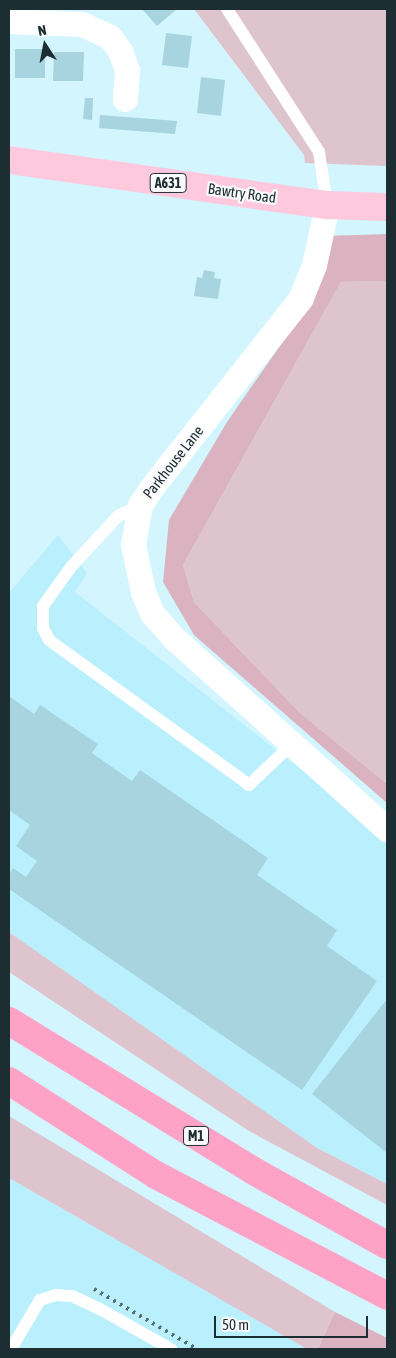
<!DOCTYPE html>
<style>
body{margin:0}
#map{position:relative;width:396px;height:1358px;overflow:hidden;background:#d2f5fe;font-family:"Asap Condensed",sans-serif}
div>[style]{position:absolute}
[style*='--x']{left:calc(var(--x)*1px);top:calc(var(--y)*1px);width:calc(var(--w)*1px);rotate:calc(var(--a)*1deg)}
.built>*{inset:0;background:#baf0fd}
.green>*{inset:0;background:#dec4cd}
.forest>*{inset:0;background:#dab2c0}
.building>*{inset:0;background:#a7d4df}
.service>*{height:12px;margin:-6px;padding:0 6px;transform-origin:6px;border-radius:6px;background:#fff}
.minor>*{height:25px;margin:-12.5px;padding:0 12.5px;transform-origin:12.5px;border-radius:12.5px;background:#fff}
.primary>*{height:28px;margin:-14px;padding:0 14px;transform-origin:14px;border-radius:14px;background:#fec8dd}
.motorway>*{height:28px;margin:-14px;padding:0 14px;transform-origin:14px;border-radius:14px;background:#fea3c6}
.rail>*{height:4px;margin-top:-2px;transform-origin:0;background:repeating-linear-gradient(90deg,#556c71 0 2.5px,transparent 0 7.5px)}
span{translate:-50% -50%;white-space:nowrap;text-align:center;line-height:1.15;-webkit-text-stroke:4.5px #fbfbfb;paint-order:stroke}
.shield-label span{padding:1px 4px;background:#fbfbfb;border:1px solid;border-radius:4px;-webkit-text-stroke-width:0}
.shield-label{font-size:14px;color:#1c2e32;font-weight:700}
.street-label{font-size:15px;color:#1c2e32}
.frame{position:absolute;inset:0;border:10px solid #1c2e32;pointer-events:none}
.north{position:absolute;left:20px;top:20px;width:50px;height:50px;-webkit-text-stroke:4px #fbfbfb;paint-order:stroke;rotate:349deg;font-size:14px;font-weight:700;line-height:20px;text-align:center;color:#1c2e32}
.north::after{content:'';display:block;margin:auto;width:18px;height:22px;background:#1c2e32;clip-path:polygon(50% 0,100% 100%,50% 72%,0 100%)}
.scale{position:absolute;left:214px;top:1316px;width:154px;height:22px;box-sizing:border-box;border:2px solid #1c2e32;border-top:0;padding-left:6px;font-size:15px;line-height:18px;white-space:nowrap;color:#1c2e32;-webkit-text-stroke:4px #fbfbfb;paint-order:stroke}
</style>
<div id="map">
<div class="built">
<i style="clip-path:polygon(58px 535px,87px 573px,75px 592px,387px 837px,387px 1184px,317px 1148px,9px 932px,9px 593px)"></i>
<i style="clip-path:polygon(9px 1178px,307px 1349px,9px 1349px)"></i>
</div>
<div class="green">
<i style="clip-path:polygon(194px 9px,387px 9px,387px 166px,305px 163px,304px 155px)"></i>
<i style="clip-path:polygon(387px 281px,387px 784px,299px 712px,194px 602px,183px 565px,341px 282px)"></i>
<i style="clip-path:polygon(9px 932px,317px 1148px,387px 1184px,387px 1205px,249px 1131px,9px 972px)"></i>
<i style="clip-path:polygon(9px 1116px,335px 1312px,318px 1349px,307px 1349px,9px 1178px)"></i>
</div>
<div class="forest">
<i style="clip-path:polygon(387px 234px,387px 281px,341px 282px,183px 565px,194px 602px,299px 712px,387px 784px,387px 803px,194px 635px,163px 582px,169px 520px,227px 422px,314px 297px,325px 236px)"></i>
<i style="clip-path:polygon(335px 1312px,387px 1338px,387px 1349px,318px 1349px)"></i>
</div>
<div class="building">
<i style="clip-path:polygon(142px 9px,177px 9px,157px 26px)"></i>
<i style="clip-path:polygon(166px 33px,192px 36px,188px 68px,162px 65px)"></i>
<i style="clip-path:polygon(15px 49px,45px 49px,45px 78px,15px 78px)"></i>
<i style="clip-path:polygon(54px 52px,84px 52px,83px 81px,53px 81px)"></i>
<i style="clip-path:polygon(201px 77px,225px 80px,221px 116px,197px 113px)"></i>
<i style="clip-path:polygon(85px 98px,93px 98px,92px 120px,83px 119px)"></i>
<i style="clip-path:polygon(100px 115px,177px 121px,175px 134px,99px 128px)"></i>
<i style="clip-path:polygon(204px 270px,215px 272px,214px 278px,221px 279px,218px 299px,194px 296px,197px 277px,202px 278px)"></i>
<i style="clip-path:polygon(9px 696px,34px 714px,40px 705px,98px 744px,92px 753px,132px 781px,140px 770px,268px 858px,257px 875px,337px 930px,327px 946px,377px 981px,302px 1090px,9px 889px,9px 875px,13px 868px,26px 877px,37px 861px,16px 846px,30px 825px,9px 810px)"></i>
<i style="clip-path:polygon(387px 999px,387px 1153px,312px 1094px)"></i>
</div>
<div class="service">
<i style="--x:227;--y:9;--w:170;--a:57.2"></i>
<i style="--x:319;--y:152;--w:54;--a:81.4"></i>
<i style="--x:140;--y:505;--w:25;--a:153"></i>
<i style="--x:118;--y:516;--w:69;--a:132.7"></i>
<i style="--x:71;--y:567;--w:48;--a:125.7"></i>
<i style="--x:43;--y:606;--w:22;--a:90"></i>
<i style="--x:43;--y:628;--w:13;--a:63"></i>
<i style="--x:49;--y:640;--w:247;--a:35.9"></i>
<i style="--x:249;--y:785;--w:58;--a:-43.6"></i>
<i style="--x:11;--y:1349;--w:57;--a:-59.4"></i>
<i style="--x:40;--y:1300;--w:17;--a:-17"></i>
<i style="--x:56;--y:1295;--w:16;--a:4"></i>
<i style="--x:72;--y:1296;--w:29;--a:25"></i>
<i style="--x:98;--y:1308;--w:84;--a:29.3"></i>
</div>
<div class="minor">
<i style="--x:9;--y:21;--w:73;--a:2.4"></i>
<i style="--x:82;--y:24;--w:31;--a:25"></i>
<i style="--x:110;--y:37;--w:17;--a:54"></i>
<i style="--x:120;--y:51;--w:20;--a:70"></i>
<i style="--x:127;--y:70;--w:29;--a:94"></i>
<i style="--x:327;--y:205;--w:61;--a:102.2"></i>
<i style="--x:314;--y:265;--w:35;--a:112"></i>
<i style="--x:301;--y:298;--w:241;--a:128.3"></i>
<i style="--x:152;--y:487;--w:22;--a:124"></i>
<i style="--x:140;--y:505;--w:40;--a:100"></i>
<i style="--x:133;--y:544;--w:49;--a:78.2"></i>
<i style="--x:143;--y:592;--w:23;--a:67"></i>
<i style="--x:152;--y:613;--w:35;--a:49"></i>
<i style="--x:175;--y:639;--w:285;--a:41.9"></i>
</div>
<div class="primary">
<i style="--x:9;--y:160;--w:321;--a:8.1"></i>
<i style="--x:327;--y:205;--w:60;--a:1.9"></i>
</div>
<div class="motorway">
<i style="--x:9;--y:1021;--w:285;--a:31.5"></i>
<i style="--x:252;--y:1170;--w:154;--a:29.1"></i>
<i style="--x:9;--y:1081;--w:174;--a:32.6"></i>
<i style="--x:156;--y:1175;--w:261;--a:27.6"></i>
</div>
<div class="rail">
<i style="--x:94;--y:1289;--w:119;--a:30.2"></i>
</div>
<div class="shield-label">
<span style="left:168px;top:183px">A631</span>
<span style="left:196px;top:1136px">M1</span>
</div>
<div class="street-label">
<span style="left:242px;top:193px;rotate:8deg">Bawtry Road</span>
<span style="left:173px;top:462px;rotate:-52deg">Parkhouse Lane</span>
</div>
<div class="frame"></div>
<div class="north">N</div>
<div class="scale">50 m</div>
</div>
